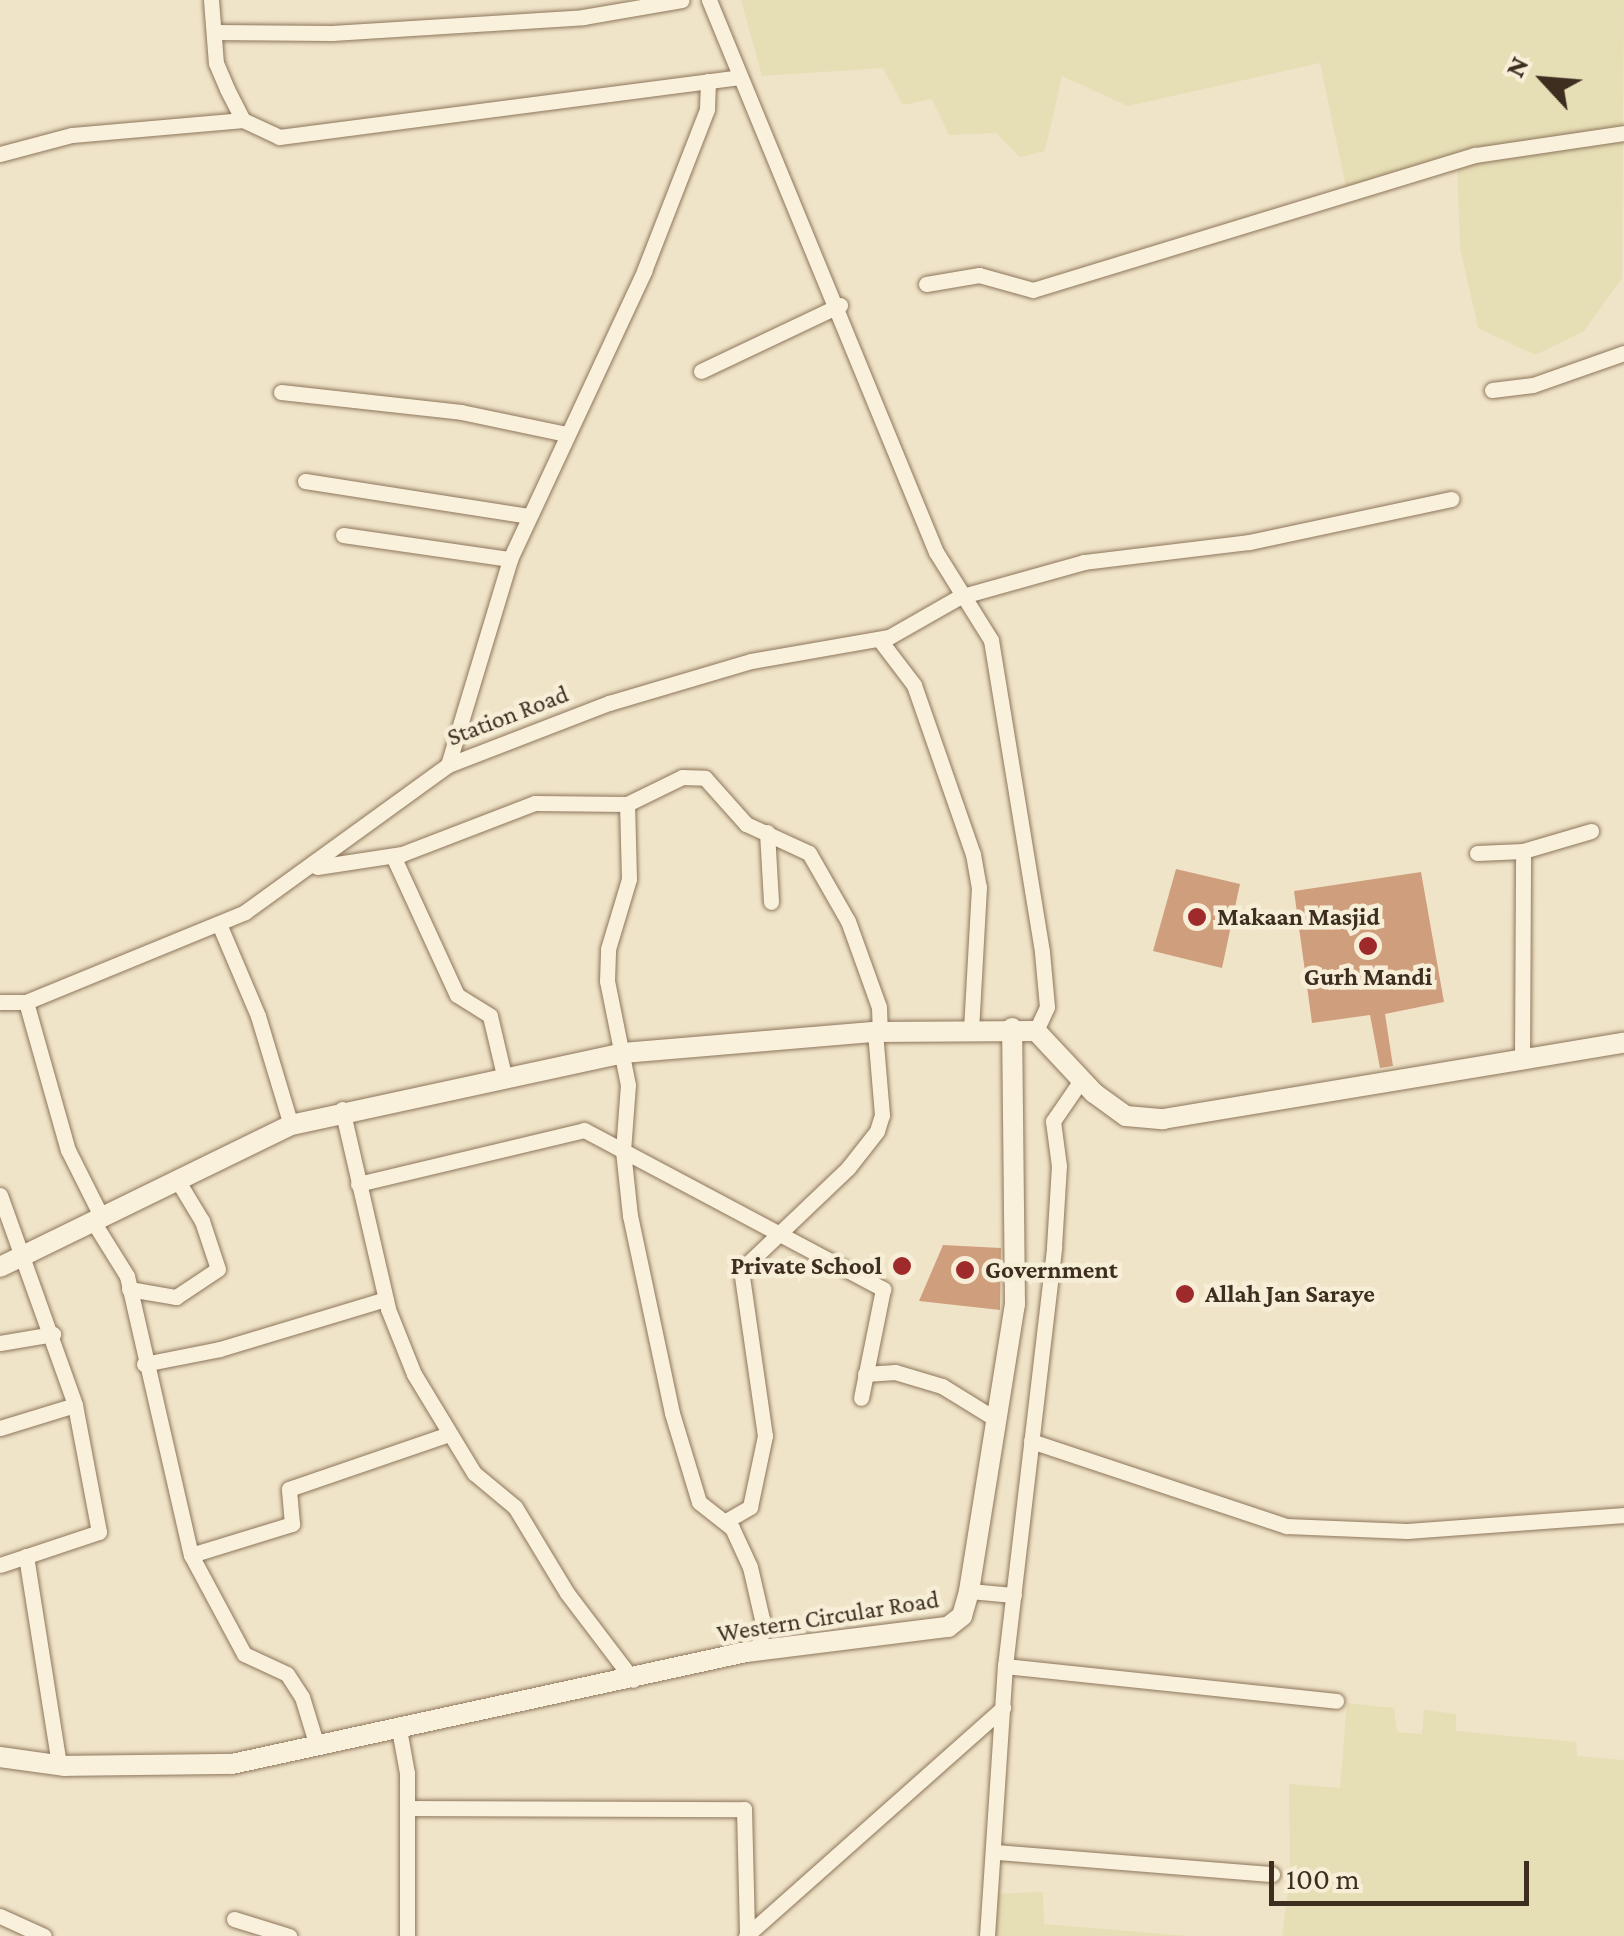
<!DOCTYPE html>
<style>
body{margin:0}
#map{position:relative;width:1624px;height:1936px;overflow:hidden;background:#f0e4c8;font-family:"Crimson Pro",serif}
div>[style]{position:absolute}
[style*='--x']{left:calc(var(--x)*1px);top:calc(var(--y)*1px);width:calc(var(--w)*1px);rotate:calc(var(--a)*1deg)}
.farmland>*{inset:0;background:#e6deb5}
.building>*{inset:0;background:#cf9f7d}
.roads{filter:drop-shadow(0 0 2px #8d765c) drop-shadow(0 0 2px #8d765c)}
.street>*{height:15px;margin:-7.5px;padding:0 7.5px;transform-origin:7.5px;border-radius:7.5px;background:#faf1dc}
.secondary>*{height:20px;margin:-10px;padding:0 10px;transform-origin:10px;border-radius:10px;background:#faf1dc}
.dots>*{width:28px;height:28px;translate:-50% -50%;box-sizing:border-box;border:5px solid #f7eed8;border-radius:50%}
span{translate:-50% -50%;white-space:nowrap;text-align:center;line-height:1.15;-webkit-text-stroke:9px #f7eed8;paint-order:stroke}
.street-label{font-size:25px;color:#3d2e20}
.poi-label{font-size:25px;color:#3d2e20;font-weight:700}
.left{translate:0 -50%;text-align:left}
.right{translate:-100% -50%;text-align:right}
.north{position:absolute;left:1494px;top:30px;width:100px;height:100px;-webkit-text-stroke:8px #f7eed8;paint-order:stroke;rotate:296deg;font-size:28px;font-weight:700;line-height:40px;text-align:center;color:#3d2e20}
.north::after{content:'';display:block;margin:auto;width:35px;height:45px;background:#3d2e20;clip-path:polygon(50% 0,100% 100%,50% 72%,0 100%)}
.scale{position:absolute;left:1269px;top:1861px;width:260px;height:45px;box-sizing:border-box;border:5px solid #3d2e20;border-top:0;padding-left:12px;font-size:30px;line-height:35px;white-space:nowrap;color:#3d2e20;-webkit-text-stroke:8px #f7eed8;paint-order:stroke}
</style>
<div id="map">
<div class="farmland">
<i style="clip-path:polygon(741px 0,1624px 0,1622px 278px,1584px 331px,1535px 355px,1478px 328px,1460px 248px,1457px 163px,1346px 187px,1320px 63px,1128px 106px,1062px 76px,1045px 151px,1020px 157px,996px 133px,949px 135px,932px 99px,903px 105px,883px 68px,762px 76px)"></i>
<i style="clip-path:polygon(1347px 1703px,1394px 1708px,1397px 1732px,1422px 1734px,1424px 1710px,1456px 1714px,1456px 1731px,1576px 1742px,1577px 1756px,1624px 1760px,1624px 1936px,1282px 1936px,1290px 1877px,1289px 1784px,1340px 1788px)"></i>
<i style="clip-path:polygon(1043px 1892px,1044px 1924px,1187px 1936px,990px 1936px,992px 1894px)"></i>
</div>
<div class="building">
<i style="clip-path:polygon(1176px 869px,1240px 884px,1222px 968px,1153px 951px)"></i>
<i style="clip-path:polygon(1421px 872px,1444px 1002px,1385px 1014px,1393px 1066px,1380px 1068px,1370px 1015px,1312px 1023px,1294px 891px)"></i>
<i style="clip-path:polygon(943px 1245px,1001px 1248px,1000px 1310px,919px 1301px)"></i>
</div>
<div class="roads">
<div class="street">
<i style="--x:211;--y:0;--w:63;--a:85.5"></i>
<i style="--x:216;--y:63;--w:28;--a:67"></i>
<i style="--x:227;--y:89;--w:35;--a:63"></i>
<i style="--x:243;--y:120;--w:40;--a:25"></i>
<i style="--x:279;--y:137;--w:463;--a:-7.4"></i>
<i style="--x:709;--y:0;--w:597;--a:67.65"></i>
<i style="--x:936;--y:552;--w:104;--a:58"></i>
<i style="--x:991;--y:640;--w:316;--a:80.7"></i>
<i style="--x:1042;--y:952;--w:55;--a:84.8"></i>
<i style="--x:1047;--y:1007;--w:26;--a:115"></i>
<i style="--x:214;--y:32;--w:118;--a:0.5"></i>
<i style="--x:332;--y:33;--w:252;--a:-3.6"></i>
<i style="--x:583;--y:17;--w:100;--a:-9.7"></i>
<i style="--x:0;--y:154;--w:74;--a:-14.8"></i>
<i style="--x:72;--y:135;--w:172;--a:-5"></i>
<i style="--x:926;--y:284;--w:54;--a:-9.6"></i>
<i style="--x:979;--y:275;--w:56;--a:15.5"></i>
<i style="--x:1033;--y:290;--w:462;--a:-17"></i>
<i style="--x:1475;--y:155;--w:151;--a:-8.4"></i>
<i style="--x:701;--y:371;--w:154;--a:-25.4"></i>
<i style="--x:1492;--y:390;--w:41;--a:-7"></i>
<i style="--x:1533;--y:385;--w:96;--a:-19.4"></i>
<i style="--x:281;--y:392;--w:181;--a:6.3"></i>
<i style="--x:461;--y:412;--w:107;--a:11.8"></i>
<i style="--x:305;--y:481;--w:226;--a:8.9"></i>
<i style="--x:343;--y:535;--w:169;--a:8.2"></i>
<i style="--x:879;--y:639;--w:58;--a:52.7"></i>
<i style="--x:914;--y:685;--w:179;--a:70.8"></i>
<i style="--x:973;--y:854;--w:34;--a:80"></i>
<i style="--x:979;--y:887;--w:142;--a:93.2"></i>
<i style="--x:448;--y:765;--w:215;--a:-73.2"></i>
<i style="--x:510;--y:559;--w:318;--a:-65"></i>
<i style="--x:644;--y:271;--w:174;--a:-68.7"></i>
<i style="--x:707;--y:109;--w:28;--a:-88"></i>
<i style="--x:767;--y:832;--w:70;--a:86.7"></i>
<i style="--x:1477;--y:853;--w:46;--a:-2.5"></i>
<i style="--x:1523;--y:851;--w:71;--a:-16.4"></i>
<i style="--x:393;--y:856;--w:153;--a:65.3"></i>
<i style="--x:457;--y:995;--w:39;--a:32"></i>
<i style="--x:490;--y:1016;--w:61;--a:76.7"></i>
<i style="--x:317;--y:867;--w:86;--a:-8.7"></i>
<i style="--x:402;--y:854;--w:142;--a:-21"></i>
<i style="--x:535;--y:803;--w:92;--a:0.6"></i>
<i style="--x:219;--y:924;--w:100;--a:67"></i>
<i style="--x:258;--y:1016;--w:114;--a:73.2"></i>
<i style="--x:0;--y:1002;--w:26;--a:0"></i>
<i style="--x:26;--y:1002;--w:237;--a:-22.3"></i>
<i style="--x:245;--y:912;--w:251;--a:-35.9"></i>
<i style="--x:448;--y:765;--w:173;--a:-21.1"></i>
<i style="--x:609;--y:703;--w:148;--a:-16.5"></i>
<i style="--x:751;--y:661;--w:140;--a:-9.9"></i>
<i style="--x:889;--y:637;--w:81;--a:-29.7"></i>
<i style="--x:959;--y:597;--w:130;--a:-15.6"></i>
<i style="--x:1084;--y:562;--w:166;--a:-6.9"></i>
<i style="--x:1249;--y:542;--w:207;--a:-12"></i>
<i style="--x:26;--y:1002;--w:154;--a:74.2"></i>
<i style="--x:68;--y:1150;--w:76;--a:63.4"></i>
<i style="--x:1522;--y:1061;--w:210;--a:-89.7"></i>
<i style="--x:342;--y:1109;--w:205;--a:77"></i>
<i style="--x:388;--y:1309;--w:70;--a:68.2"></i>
<i style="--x:414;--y:1374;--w:116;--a:58.8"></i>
<i style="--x:474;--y:1473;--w:53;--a:39.7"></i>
<i style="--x:515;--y:1507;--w:100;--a:58.8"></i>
<i style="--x:567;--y:1593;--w:109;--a:52.8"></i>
<i style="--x:358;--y:1184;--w:232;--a:-13.4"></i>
<i style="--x:584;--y:1130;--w:339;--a:28"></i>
<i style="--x:883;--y:1289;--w:111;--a:101.4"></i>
<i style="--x:0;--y:1195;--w:223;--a:70.3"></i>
<i style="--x:75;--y:1405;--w:129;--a:79.3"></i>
<i style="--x:99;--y:1532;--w:104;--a:161.6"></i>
<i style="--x:94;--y:1223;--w:62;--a:58.1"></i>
<i style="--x:127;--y:1276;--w:286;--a:77.1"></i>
<i style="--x:191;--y:1555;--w:112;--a:61.8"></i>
<i style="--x:244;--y:1654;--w:47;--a:24.9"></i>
<i style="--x:287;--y:1674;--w:27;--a:57"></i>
<i style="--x:302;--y:1697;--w:51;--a:73"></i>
<i style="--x:129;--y:1289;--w:48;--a:9.7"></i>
<i style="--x:176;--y:1297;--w:50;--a:-33.7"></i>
<i style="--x:218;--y:1269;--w:51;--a:-108.4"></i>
<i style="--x:202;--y:1221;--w:50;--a:-121.2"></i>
<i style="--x:0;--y:1343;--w:54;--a:-9.6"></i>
<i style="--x:144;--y:1364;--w:77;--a:-11.2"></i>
<i style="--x:220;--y:1349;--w:173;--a:-16.8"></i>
<i style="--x:865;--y:1374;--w:30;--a:-4"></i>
<i style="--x:895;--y:1372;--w:49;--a:16.6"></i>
<i style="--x:942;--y:1386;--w:65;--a:31.7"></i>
<i style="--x:0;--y:1428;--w:78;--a:-17"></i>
<i style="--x:1031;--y:1441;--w:269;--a:18.4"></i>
<i style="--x:1286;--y:1526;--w:121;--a:2.4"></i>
<i style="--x:1407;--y:1531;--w:218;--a:-4.2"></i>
<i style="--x:726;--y:1521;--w:28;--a:-30"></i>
<i style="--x:750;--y:1507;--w:73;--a:-78.1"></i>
<i style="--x:765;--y:1436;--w:168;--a:-98.2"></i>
<i style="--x:741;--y:1270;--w:148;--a:-43.6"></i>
<i style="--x:848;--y:1168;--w:47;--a:-51.9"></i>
<i style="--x:877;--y:1131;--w:17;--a:-73"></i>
<i style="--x:882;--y:1115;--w:83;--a:-94.8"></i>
<i style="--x:191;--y:1555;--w:106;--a:-17.1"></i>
<i style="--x:292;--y:1524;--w:35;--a:-95"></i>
<i style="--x:289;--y:1489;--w:169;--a:-19"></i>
<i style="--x:26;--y:1556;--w:212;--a:81"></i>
<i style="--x:969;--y:1591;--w:45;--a:5.1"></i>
<i style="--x:759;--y:1650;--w:31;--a:-84"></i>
<i style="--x:762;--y:1619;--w:53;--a:-103"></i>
<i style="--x:750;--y:1567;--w:43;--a:-114.8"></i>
<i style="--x:732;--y:1528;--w:42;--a:-141.8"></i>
<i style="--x:699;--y:1502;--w:93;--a:-106.9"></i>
<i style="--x:672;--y:1413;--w:201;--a:-102"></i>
<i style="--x:630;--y:1216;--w:65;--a:-96.1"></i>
<i style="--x:623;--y:1151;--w:66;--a:-85.7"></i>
<i style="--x:628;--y:1085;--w:106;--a:-101.4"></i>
<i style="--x:607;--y:981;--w:32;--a:-88"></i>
<i style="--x:608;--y:949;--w:73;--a:-73.3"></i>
<i style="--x:629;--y:879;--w:75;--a:-91.5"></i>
<i style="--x:627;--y:804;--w:61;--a:-26.1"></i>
<i style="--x:682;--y:777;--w:23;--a:2"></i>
<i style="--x:705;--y:778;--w:62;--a:48.3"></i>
<i style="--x:746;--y:824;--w:69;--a:24.7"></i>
<i style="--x:809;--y:853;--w:78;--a:60.2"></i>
<i style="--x:848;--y:921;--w:91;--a:70.2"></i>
<i style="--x:879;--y:1007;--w:25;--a:88"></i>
<i style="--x:1005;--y:1666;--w:333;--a:6"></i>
<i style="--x:399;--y:1729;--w:45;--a:79.7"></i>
<i style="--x:407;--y:1773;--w:163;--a:90"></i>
<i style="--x:408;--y:1808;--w:336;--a:0.2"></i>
<i style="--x:744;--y:1809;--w:126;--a:88.6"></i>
<i style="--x:996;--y:1852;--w:277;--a:4.6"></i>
<i style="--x:0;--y:1916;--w:48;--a:24.4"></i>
<i style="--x:234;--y:1919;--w:58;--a:17.2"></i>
<i style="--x:746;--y:1936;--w:344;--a:-41.6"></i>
<i style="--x:987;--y:1936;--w:271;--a:-86.2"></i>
<i style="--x:1005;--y:1666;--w:422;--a:-83.3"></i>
<i style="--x:1054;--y:1247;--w:81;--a:-86.5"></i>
<i style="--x:1059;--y:1166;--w:45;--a:-97.6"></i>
<i style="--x:1053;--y:1121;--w:51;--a:-55.4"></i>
</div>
<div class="secondary">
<i style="--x:0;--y:1267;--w:324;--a:-26"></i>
<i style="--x:291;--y:1125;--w:340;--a:-12.2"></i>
<i style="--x:623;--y:1053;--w:253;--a:-4.8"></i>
<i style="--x:875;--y:1032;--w:161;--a:-0.4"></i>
<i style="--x:1036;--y:1031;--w:85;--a:46.9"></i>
<i style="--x:1094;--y:1093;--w:39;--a:36"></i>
<i style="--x:1126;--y:1116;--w:37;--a:5"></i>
<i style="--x:1163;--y:1119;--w:467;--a:-9.4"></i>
<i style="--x:0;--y:1757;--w:66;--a:7.9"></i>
<i style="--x:65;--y:1766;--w:167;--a:-0.7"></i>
<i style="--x:232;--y:1764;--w:526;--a:-12.29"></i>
<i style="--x:746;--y:1652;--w:204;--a:-7.1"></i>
<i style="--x:948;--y:1627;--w:18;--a:-38"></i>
<i style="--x:962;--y:1616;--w:26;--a:-74"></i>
<i style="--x:969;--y:1591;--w:290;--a:-80.9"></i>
<i style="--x:1015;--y:1305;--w:277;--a:-90.6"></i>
</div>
</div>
<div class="dots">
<i style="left:1197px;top:917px;background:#9e2a2b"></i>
<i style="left:1368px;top:946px;background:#9e2a2b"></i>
<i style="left:902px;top:1266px;background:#9e2a2b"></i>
<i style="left:965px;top:1270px;background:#9e2a2b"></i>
<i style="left:1185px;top:1294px;background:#9e2a2b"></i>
</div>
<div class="street-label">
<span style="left:508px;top:716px;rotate:-21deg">Station Road</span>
<span style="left:828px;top:1617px;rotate:-9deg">Western Circular Road</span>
</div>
<div class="poi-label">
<span class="left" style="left:1217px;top:917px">Makaan Masjid</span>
<span style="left:1368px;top:977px">Gurh Mandi</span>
<span class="right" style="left:882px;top:1266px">Private School</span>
<span class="left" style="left:985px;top:1270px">Government</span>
<span class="left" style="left:1205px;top:1294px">Allah Jan Saraye</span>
</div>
<div class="north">N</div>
<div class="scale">100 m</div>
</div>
